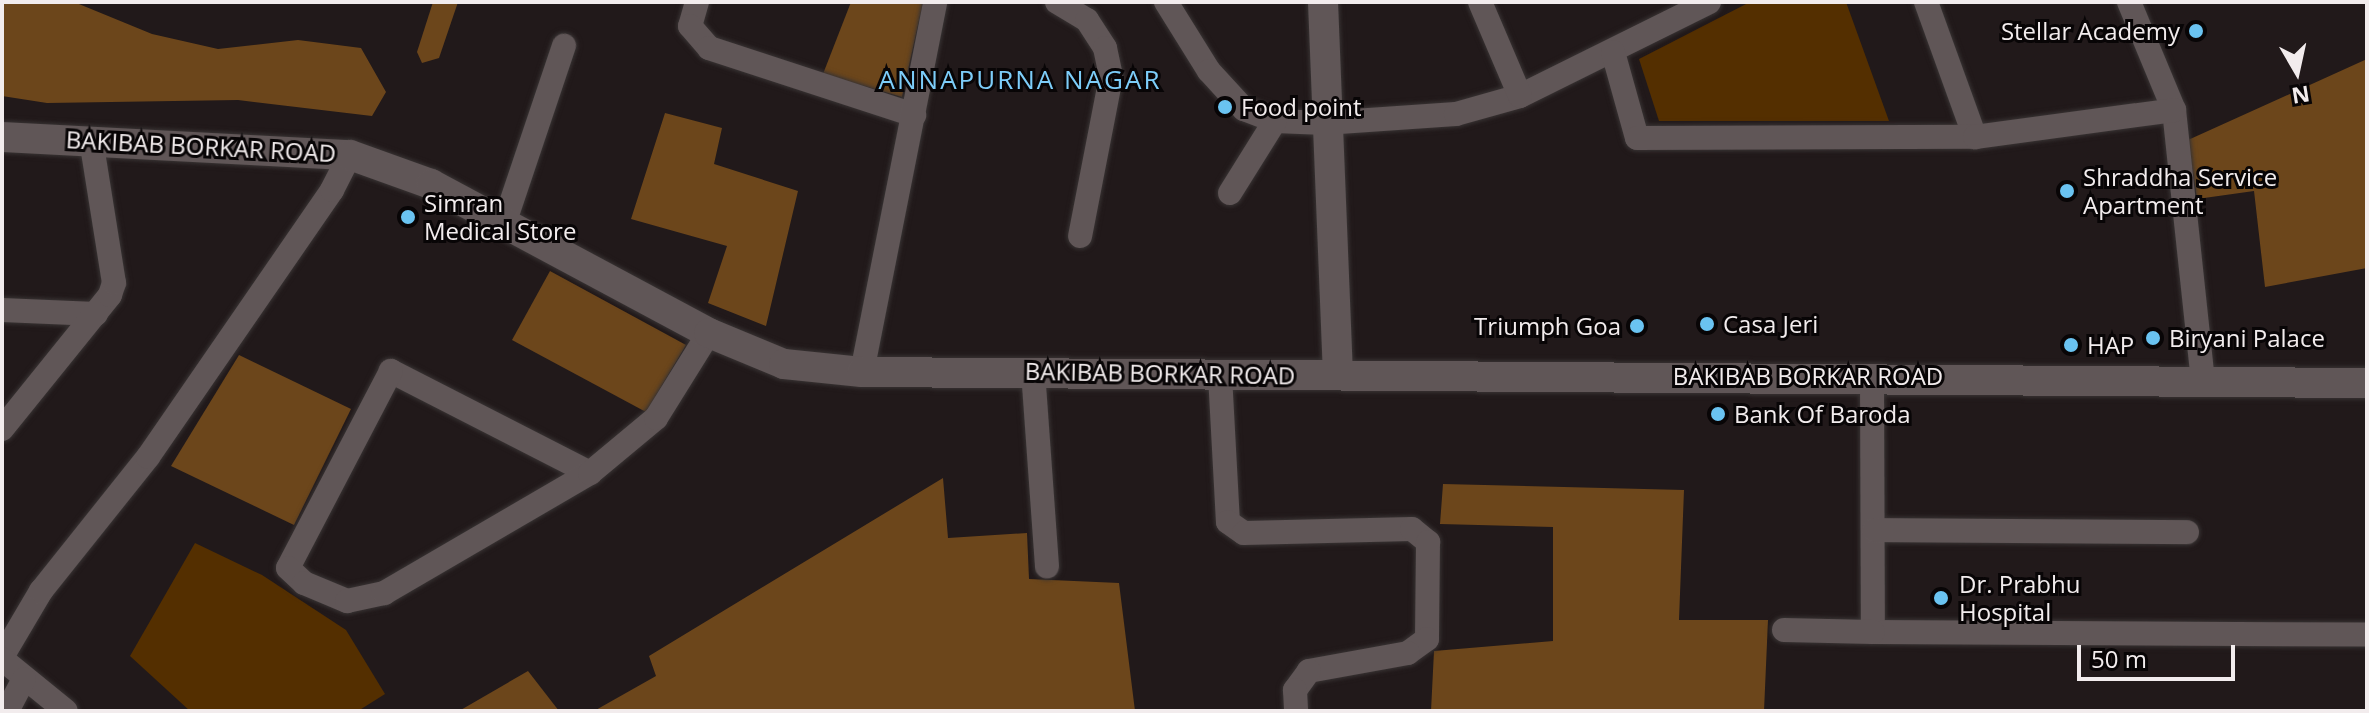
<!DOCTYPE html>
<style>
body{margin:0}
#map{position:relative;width:2369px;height:713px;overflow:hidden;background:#21191a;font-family:"Open Sans",sans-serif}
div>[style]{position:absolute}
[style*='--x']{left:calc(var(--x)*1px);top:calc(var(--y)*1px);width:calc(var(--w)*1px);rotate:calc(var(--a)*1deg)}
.green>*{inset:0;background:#542f00}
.forest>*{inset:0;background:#6c461b}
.roads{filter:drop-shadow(0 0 2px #383333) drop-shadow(0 0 2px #383333)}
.minor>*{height:24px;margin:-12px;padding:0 12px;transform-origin:12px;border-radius:12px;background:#605657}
.tertiary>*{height:30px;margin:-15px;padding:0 15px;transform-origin:15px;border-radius:15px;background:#605657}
.dots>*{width:22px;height:22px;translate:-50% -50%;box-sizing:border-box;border:4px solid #080506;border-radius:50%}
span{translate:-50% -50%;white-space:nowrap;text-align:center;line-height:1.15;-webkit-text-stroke:6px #080506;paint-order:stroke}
.poi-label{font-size:24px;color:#f2eced}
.right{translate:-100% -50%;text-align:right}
.left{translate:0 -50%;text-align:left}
.street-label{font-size:24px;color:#f2eced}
.neighbourhood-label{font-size:26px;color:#7dcdf9;letter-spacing:2px}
.frame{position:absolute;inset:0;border:4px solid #f2eced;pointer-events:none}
.north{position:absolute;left:2257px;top:32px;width:80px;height:80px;-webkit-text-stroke:6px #080506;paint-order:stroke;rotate:171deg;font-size:22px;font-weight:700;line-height:32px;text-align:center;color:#f2eced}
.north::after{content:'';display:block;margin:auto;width:28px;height:36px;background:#f2eced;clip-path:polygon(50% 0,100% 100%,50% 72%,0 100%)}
.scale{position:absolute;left:2077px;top:645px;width:158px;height:36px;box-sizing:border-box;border:4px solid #f2eced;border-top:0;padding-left:10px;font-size:24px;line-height:28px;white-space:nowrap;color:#f2eced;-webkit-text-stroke:6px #080506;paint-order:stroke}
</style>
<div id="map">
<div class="green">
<i style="clip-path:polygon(1750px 2px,1846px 2px,1889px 121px,1659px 121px,1639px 59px)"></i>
<i style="clip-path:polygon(195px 543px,262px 575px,346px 630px,385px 694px,358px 711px,190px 711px,130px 656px)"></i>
</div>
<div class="forest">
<i style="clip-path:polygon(2px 2px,74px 2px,152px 34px,218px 49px,298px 40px,361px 48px,386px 92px,372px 116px,238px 100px,47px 103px,2px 96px)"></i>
<i style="clip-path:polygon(433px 2px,458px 2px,439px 58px,422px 63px,417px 52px)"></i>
<i style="clip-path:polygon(851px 2px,923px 2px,902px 97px,823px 74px)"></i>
<i style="clip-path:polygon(2367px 59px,2367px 268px,2265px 287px,2254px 191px,2197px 199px,2188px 140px)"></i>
<i style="clip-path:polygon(665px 113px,722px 128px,714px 164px,798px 191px,766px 326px,708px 303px,727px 246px,631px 219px)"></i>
<i style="clip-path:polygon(550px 271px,686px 345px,646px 412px,512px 340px)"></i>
<i style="clip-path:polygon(239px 355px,351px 409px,294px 525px,171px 466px)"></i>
<i style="clip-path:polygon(943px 478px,948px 538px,1027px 533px,1029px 579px,1119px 583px,1135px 711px,594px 711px,656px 676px,649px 656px)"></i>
<i style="clip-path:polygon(1443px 484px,1684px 490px,1679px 620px,1768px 620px,1764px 711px,1431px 711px,1434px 651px,1553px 641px,1553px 527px,1440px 524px)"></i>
<i style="clip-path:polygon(528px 671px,559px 711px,459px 711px)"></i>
</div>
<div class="roads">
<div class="minor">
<i style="--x:697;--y:2;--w:25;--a:106"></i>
<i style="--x:690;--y:26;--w:29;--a:49"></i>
<i style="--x:709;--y:48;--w:216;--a:18.1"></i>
<i style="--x:1057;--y:2;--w:35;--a:31"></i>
<i style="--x:1087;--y:20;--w:33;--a:57"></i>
<i style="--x:1105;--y:48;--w:30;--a:78"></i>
<i style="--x:1111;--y:77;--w:162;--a:101"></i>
<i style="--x:1166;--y:2;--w:81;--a:58.1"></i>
<i style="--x:1209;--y:71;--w:52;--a:47.4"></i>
<i style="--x:1244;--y:109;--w:33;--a:21"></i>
<i style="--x:1275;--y:121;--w:50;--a:2.3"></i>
<i style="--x:1325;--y:123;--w:131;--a:-3.9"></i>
<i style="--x:1456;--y:114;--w:66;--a:-15.7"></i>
<i style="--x:1520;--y:96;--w:211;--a:-26.4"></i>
<i style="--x:1480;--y:2;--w:102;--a:66.9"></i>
<i style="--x:1926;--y:2;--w:144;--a:70.1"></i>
<i style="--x:2129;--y:2;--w:117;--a:67.4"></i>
<i style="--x:2174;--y:110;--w:273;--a:83.9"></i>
<i style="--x:1613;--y:52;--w:89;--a:74.4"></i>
<i style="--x:1637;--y:138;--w:338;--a:-0.2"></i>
<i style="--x:1975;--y:137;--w:201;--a:-7.7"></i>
<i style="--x:1230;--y:193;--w:85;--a:-58"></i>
<i style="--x:505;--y:221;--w:185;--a:-71.4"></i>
<i style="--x:2;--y:310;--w:94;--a:2.4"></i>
<i style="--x:1033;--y:371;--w:196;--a:85.9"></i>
<i style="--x:862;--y:372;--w:377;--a:-78.8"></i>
<i style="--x:1220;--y:375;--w:147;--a:86.9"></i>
<i style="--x:1228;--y:522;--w:19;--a:35"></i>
<i style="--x:1244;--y:533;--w:168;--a:-1.4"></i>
<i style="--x:1412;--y:529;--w:21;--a:39"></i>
<i style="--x:1428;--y:542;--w:97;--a:90.6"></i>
<i style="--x:1427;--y:639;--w:24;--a:144"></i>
<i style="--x:1408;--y:653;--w:101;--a:169.7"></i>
<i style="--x:1309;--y:671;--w:24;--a:126"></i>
<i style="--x:1295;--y:690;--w:21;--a:87"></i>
<i style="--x:1872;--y:376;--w:256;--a:89.8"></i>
<i style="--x:1873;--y:632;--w:494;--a:0.3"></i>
<i style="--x:2;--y:429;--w:172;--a:-51.1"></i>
<i style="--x:110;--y:295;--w:13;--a:-72"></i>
<i style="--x:114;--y:283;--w:145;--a:-99.1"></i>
<i style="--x:590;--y:473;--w:224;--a:-152.9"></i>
<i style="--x:391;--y:371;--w:222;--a:117.6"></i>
<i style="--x:288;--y:568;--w:22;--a:43"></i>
<i style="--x:304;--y:583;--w:47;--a:22.7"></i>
<i style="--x:347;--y:601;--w:38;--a:-12"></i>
<i style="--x:384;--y:593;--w:238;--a:-30.2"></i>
<i style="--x:590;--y:473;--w:86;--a:-39.8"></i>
<i style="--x:656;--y:418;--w:100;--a:-58.1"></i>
<i style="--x:1874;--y:530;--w:313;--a:0.4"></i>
<i style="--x:1784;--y:630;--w:89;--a:1.3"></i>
<i style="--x:2;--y:657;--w:77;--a:-59.4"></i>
<i style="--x:41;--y:591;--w:171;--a:-51.4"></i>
<i style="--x:148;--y:457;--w:324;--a:-55.4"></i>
<i style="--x:332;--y:190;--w:39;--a:-63"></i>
<i style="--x:2;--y:659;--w:82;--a:39.1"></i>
<i style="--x:7;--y:711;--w:36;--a:-62"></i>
</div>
<div class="tertiary">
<i style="--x:1323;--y:2;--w:372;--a:87.7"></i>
<i style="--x:2;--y:137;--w:348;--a:3"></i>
<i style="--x:350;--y:155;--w:86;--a:19.7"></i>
<i style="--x:431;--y:184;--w:315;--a:28.2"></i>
<i style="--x:709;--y:333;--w:81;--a:22.5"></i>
<i style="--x:784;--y:364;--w:78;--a:5.9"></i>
<i style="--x:862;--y:372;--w:1505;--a:0.42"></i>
</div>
</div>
<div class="dots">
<i style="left:2196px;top:31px;background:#6ac3f1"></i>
<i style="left:1225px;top:107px;background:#6ac3f1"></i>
<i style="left:2067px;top:191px;background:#6ac3f1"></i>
<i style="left:408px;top:217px;background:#6ac3f1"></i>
<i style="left:1707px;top:324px;background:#6ac3f1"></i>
<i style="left:1637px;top:326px;background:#6ac3f1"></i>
<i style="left:2153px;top:338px;background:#6ac3f1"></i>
<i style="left:2071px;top:345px;background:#6ac3f1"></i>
<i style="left:1718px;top:414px;background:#6ac3f1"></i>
<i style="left:1941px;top:598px;background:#6ac3f1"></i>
</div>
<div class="poi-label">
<span class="right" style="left:2180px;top:31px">Stellar Academy</span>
<span class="left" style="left:1241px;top:107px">Food point</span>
<span class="left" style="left:2083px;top:191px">Shraddha Service<br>Apartment</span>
<span class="left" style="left:424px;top:217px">Simran<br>Medical Store</span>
<span class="left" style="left:1723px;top:324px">Casa Jeri</span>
<span class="right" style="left:1621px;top:326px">Triumph Goa</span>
<span class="left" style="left:2169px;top:338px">Biryani Palace</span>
<span class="left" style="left:2087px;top:345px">HAP</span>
<span class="left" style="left:1734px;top:414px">Bank Of Baroda</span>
<span class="left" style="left:1959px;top:598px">Dr. Prabhu<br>Hospital</span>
</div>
<div class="street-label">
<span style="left:201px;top:146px;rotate:3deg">BAKIBAB BORKAR ROAD</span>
<span style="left:1160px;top:373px;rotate:1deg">BAKIBAB BORKAR ROAD</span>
<span style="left:1808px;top:376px">BAKIBAB BORKAR ROAD</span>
</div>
<div class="neighbourhood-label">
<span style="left:1020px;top:80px">ANNAPURNA NAGAR</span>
</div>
<div class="frame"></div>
<div class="north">N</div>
<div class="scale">50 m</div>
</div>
